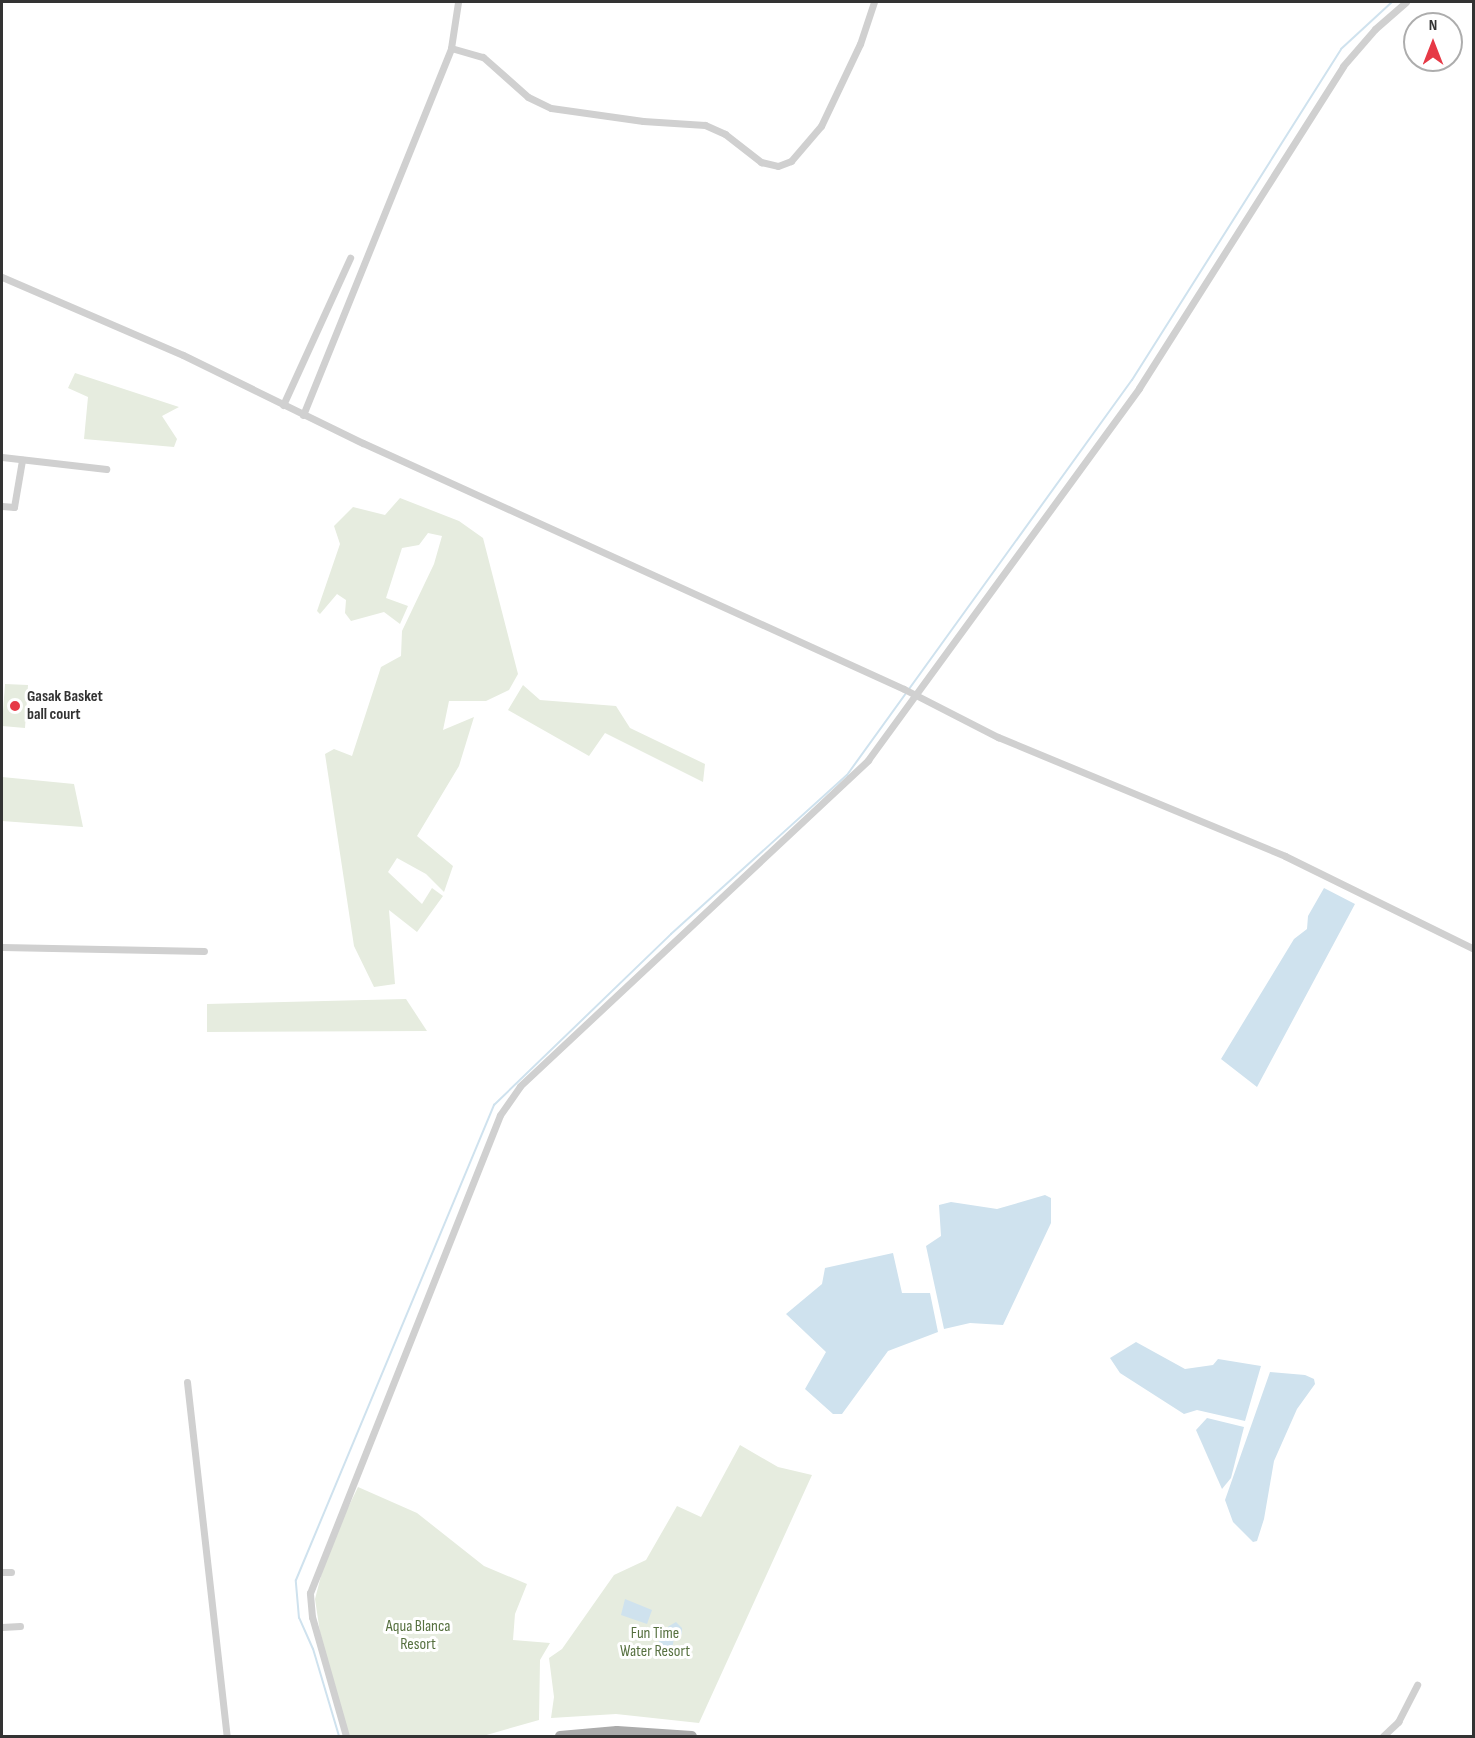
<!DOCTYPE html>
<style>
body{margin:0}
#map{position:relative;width:1475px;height:1738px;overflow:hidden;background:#fff;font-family:"Sofia Sans Condensed",sans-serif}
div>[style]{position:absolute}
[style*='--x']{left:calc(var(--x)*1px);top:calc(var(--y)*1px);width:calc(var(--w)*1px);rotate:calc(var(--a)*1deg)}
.green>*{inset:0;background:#e6ecdf}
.water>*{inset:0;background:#cfe2ee}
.stream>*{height:2px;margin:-1px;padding:0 1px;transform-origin:1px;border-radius:1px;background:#cfe2ee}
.minor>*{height:7px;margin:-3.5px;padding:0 3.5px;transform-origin:3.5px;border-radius:3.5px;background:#d0d0d0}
.primary>*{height:10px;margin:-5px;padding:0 5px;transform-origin:5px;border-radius:5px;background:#ababab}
.dots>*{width:16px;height:16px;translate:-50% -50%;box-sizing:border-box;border:3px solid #fff;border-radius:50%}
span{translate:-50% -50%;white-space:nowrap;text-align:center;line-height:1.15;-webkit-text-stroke:6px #fff;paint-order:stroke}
.poi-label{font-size:16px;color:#333;font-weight:700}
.left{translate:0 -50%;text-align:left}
.park-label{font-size:16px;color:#56703f}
.frame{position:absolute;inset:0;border:3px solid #333;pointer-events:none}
.north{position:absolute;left:1403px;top:12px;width:60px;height:60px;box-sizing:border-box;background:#fff;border:2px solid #adadad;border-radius:50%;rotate:0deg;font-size:16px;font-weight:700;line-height:24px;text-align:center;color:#333}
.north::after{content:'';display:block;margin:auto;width:21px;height:27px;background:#e63946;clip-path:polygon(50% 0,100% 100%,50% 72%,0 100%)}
</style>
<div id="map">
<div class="green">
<i style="clip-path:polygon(75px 373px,179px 407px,162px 416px,177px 439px,174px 447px,84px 439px,88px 397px,68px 388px)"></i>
<i style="clip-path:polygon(400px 498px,459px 521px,483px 538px,518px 674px,509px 690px,486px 701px,449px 701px,443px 730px,474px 717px,459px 766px,417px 836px,453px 866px,444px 892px,426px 874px,397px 858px,388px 872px,422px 904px,432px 888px,443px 896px,417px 932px,389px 910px,395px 984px,374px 987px,354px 946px,325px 754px,334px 749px,352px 756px,381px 667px,401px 656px,402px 631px,434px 564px,442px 536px,428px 533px,419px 545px,402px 548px,386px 598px,408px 606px,400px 624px,384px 612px,351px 621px,345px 613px,346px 600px,337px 594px,320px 614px,317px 611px,340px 544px,334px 526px,353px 507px,385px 515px)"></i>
<i style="clip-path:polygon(5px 684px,28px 685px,25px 728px,2px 726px)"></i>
<i style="clip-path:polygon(523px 685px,540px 700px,616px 706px,630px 728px,705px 764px,703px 782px,605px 733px,589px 756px,508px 710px)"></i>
<i style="clip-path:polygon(2px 777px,74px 784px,83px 827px,2px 821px)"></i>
<i style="clip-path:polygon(406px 999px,427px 1031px,207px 1032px,207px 1004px)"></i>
<i style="clip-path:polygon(740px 1445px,778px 1467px,812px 1475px,699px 1723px,616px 1714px,551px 1718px,554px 1697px,549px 1658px,562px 1649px,614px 1575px,646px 1560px,677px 1506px,701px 1517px)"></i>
<i style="clip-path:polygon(358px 1487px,417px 1513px,484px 1566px,527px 1584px,515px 1614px,513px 1640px,550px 1643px,540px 1660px,539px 1720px,483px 1736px,348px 1736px,322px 1646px,315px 1599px,328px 1549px)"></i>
</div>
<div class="water">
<i style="clip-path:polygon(1324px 888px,1355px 904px,1257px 1087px,1221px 1059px,1294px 939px,1307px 929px,1308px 916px)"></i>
<i style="clip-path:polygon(1045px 1195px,1051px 1198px,1051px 1223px,1003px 1325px,970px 1323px,944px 1329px,926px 1246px,941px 1236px,939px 1205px,951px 1202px,997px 1209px)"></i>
<i style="clip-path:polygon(893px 1253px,902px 1293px,930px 1293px,938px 1332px,888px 1351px,842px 1414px,833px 1414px,805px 1389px,826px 1352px,786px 1314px,822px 1284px,825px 1268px)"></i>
<i style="clip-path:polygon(1136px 1342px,1185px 1369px,1213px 1365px,1218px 1359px,1261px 1366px,1245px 1421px,1197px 1410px,1184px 1414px,1120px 1373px,1110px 1358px)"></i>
<i style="clip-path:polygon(1270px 1372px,1305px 1375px,1314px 1379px,1315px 1384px,1297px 1409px,1274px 1461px,1264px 1519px,1257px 1541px,1253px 1542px,1233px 1522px,1225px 1500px)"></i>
<i style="clip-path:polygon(1207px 1418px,1244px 1427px,1231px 1478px,1222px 1489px,1196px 1430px)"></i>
<i style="clip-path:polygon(625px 1599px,652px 1610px,647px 1624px,621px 1615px)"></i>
<i style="clip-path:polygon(676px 1622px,682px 1628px,682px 1634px,674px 1639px,671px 1653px,665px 1653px,659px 1647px,659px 1632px)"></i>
</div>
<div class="stream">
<i style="--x:339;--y:1736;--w:91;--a:-106.6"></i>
<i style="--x:313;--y:1649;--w:34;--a:-114"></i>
<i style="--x:299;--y:1618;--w:38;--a:-95"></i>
<i style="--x:296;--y:1580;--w:515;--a:-67.37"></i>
<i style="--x:494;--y:1105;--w:246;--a:-44"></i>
<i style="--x:671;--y:934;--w:237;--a:-42.1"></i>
<i style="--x:847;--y:775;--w:487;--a:-54.2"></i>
<i style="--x:1132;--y:380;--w:391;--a:-57.7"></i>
<i style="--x:1341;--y:49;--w:69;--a:-42.7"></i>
</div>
<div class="minor">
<i style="--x:451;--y:48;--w:33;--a:16"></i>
<i style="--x:483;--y:57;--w:60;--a:41.6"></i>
<i style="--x:528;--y:97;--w:25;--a:26"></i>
<i style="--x:551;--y:108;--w:93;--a:8"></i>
<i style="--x:643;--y:121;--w:62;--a:3.7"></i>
<i style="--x:705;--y:125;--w:22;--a:24"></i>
<i style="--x:725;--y:134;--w:46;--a:37.9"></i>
<i style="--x:761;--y:162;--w:17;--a:13"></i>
<i style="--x:778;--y:166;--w:14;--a:-21"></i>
<i style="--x:791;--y:161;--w:46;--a:-49.4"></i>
<i style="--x:821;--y:126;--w:91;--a:-64.6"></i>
<i style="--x:860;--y:44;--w:44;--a:-71.6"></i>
<i style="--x:2;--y:277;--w:197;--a:23.3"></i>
<i style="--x:183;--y:355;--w:200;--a:26.1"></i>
<i style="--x:363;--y:443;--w:594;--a:24.45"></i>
<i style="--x:904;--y:689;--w:106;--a:27.1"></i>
<i style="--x:998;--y:737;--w:311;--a:22.5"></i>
<i style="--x:1285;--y:856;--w:211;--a:26.2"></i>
<i style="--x:283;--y:405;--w:162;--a:-65.5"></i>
<i style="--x:303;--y:415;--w:396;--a:-68"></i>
<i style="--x:451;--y:48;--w:47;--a:-81.3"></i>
<i style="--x:2;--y:457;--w:105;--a:6.6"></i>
<i style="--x:2;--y:506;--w:12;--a:5"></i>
<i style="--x:14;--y:507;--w:48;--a:-80.3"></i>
<i style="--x:2;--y:947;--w:202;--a:1.1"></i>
<i style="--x:187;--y:1382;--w:356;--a:83.6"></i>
<i style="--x:2;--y:1572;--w:9;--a:0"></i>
<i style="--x:2;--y:1627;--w:18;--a:-3"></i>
<i style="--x:346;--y:1736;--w:124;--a:-105.9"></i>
<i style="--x:312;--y:1617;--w:24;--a:-95"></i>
<i style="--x:310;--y:1593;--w:514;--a:-68.32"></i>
<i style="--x:500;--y:1115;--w:35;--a:-55"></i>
<i style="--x:520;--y:1086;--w:477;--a:-43.1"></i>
<i style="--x:868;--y:760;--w:460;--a:-53.9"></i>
<i style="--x:1139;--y:388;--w:381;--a:-57.6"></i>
<i style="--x:1343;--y:66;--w:49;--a:-49.1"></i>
<i style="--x:1375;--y:29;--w:41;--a:-41.1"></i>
<i style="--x:1383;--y:1736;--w:21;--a:-43"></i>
<i style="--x:1398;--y:1722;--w:42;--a:-62.8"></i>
</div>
<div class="primary">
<i style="--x:560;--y:1736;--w:57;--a:-5"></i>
<i style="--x:617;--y:1731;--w:75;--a:3.8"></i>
</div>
<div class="dots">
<i style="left:15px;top:706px;background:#e63946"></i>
</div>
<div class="poi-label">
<span class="left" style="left:27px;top:706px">Gasak Basket<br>ball court</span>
</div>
<div class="park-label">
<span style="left:418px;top:1636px">Aqua Blanca<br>Resort</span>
<span style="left:655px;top:1643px">Fun Time<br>Water Resort</span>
</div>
<div class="frame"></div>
<div class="north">N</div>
</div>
